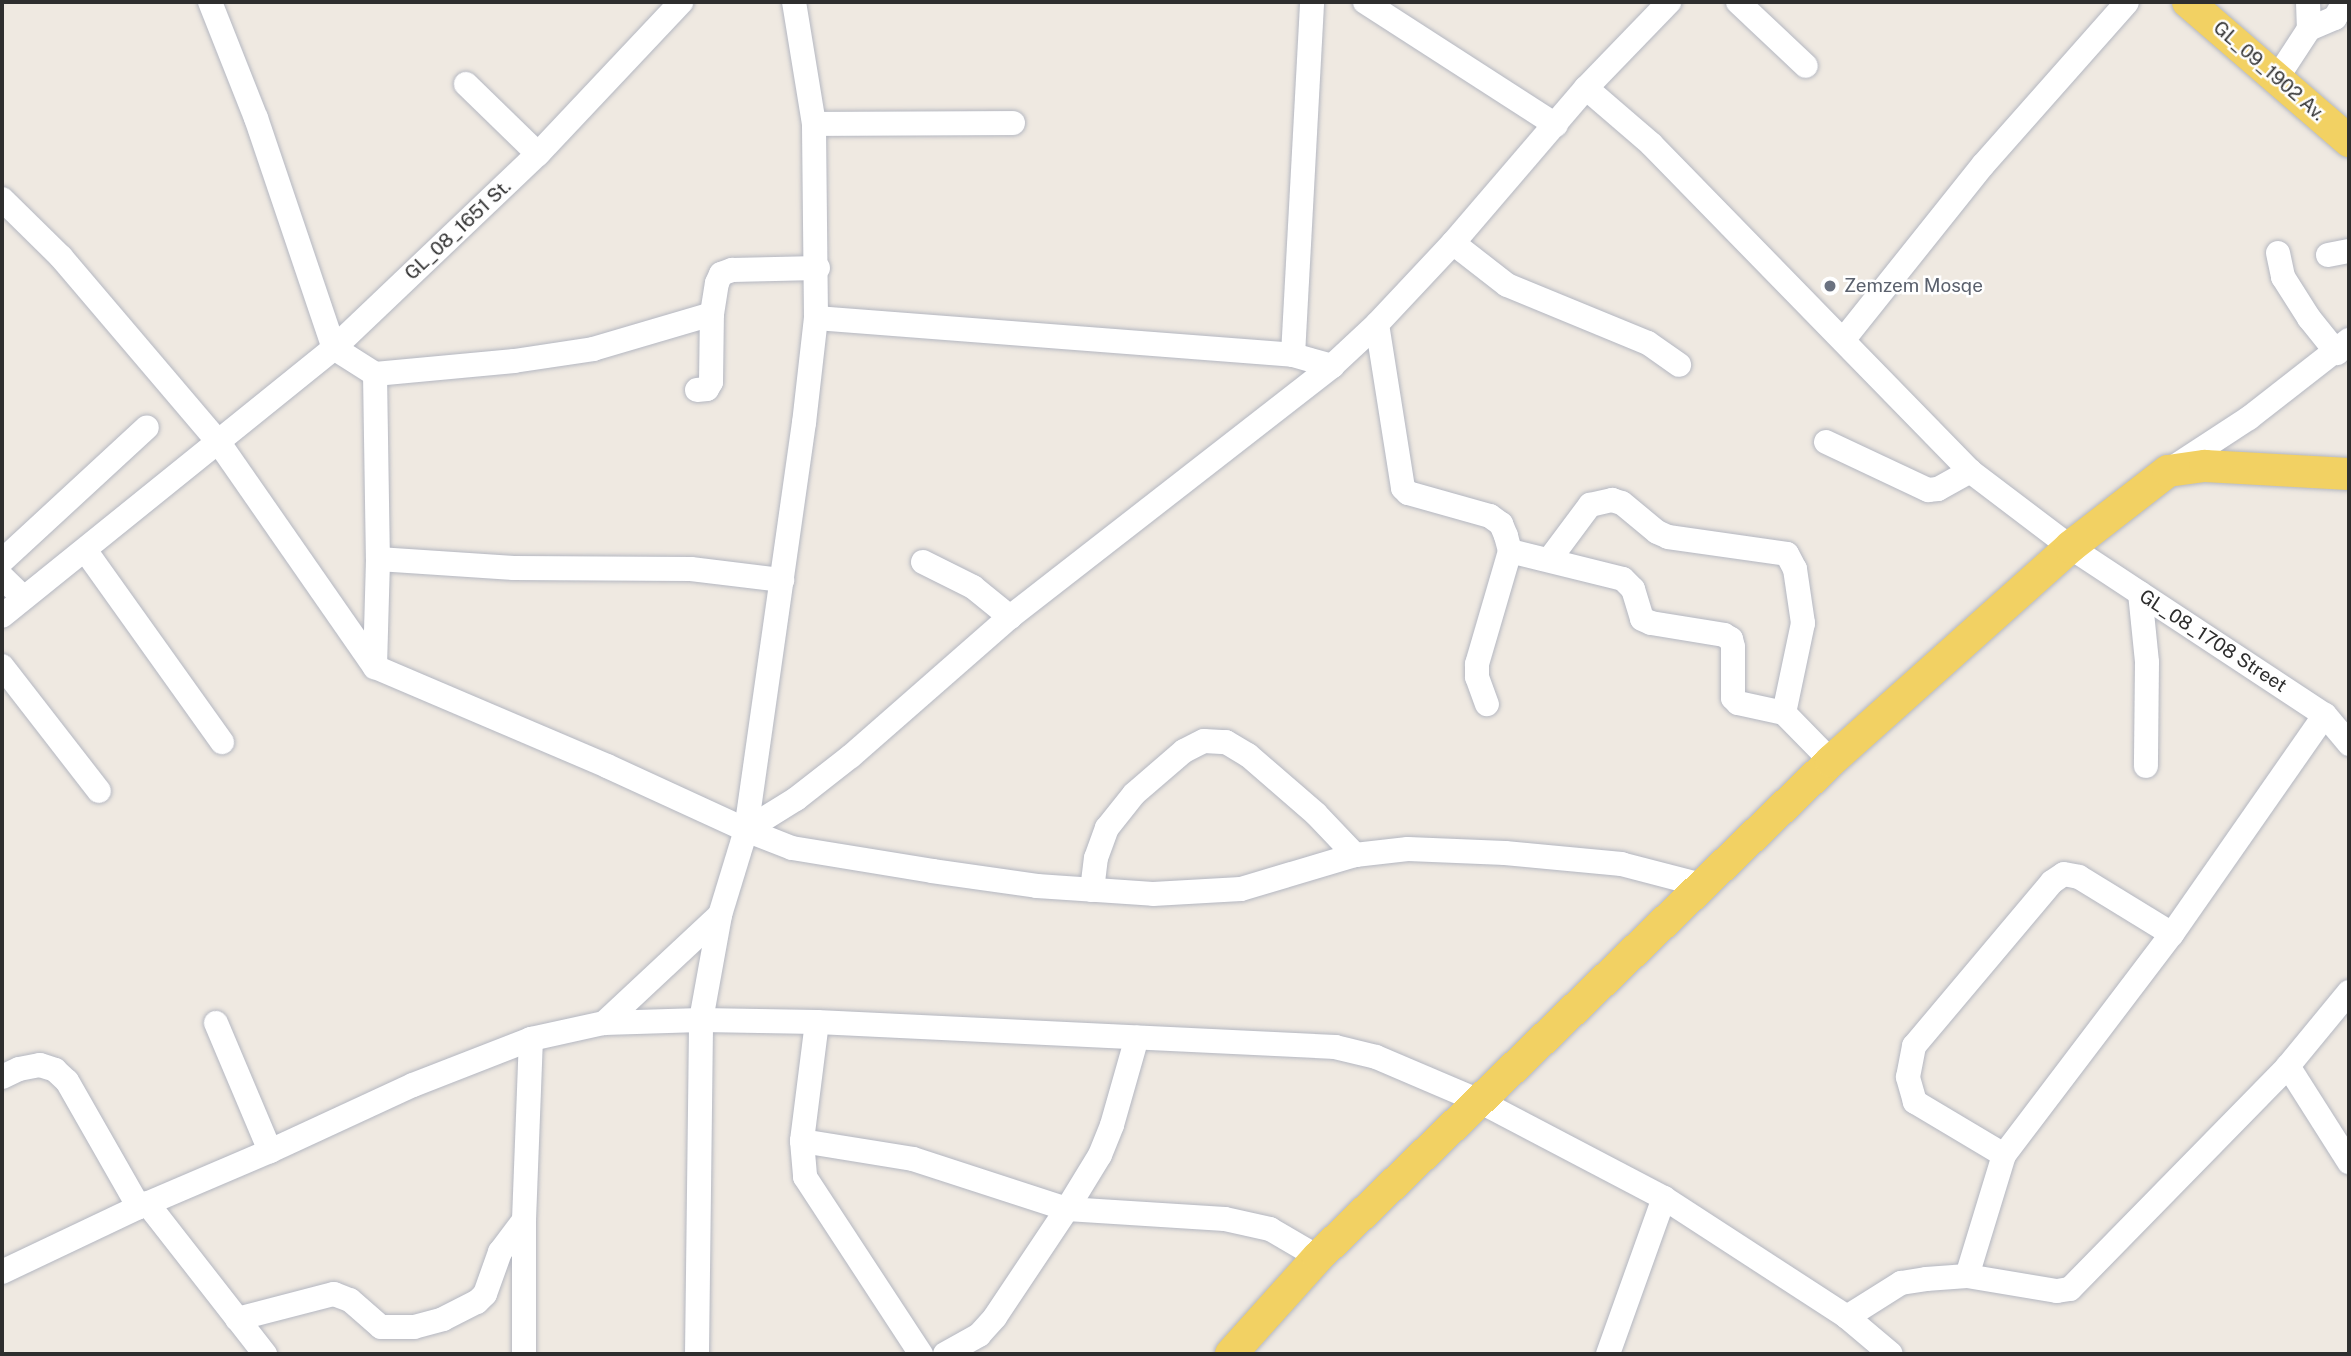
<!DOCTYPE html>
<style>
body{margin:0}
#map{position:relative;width:2351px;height:1356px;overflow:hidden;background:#efe9e1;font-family:"Public Sans",sans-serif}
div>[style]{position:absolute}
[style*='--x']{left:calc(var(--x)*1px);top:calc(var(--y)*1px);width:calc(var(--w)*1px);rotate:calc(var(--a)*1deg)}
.roads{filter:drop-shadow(0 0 2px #b4b7c1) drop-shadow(0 0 2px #b4b7c1)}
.minor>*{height:24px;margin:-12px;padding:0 12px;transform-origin:12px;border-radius:12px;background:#fff}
.major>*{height:32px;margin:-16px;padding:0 16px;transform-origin:16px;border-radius:16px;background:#f2d163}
.dots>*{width:19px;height:19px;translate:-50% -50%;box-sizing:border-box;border:4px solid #fff;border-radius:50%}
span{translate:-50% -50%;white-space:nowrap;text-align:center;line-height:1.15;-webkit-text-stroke:5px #fff;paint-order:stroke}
.street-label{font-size:19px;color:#2e2e2e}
.worship-label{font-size:19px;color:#5b616d}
.left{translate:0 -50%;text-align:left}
.frame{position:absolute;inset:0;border:4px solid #2e2e2e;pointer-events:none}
</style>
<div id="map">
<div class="roads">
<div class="minor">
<i style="--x:210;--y:2;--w:125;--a:68.4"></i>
<i style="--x:256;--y:118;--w:243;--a:71.3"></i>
<i style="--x:334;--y:348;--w:49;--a:32.4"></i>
<i style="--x:375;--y:374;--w:185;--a:89.1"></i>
<i style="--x:1365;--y:2;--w:227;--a:32.8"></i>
<i style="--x:1738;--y:2;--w:93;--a:43.3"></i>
<i style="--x:2308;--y:2;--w:27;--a:88"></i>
<i style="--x:2277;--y:78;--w:59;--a:-56.9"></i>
<i style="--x:2309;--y:29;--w:28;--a:-23"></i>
<i style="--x:2335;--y:18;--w:18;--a:-61"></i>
<i style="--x:466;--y:84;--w:100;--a:44.2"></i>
<i style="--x:1586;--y:88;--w:86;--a:40.7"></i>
<i style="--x:1651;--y:144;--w:457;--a:45.7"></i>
<i style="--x:1970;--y:471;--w:126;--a:37.2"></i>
<i style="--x:2070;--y:547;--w:305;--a:33.4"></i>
<i style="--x:2325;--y:715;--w:38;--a:50"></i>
<i style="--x:814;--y:124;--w:199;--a:-0.3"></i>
<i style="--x:2;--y:199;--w:83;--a:44.5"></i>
<i style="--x:61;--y:257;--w:240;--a:49.6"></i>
<i style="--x:217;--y:440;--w:277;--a:55.2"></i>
<i style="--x:375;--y:667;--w:252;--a:23.1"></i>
<i style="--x:607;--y:766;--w:153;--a:24.7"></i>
<i style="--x:746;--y:830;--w:49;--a:21.4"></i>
<i style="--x:792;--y:848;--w:142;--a:9.3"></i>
<i style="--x:932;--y:871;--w:106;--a:8.1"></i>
<i style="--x:1037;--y:886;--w:116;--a:3.9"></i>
<i style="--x:1153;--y:894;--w:88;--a:-3.3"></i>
<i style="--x:1241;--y:889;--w:119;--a:-16.6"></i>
<i style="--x:1355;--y:855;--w:53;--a:-6.5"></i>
<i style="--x:1408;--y:849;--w:97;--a:2.4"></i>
<i style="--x:1505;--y:853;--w:117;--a:5.4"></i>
<i style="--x:1621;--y:864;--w:88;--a:14.5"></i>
<i style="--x:1453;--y:243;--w:68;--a:37.9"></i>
<i style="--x:1507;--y:285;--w:152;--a:22.4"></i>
<i style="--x:1648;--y:343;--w:38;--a:35"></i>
<i style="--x:2278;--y:253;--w:25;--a:78"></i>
<i style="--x:2283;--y:277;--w:49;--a:57.6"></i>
<i style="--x:2309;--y:318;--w:45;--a:51.3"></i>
<i style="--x:2328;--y:255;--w:21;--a:-11"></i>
<i style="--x:816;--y:318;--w:478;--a:4.4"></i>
<i style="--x:1293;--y:355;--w:41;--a:15.8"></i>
<i style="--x:1377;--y:324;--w:166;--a:81"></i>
<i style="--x:1403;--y:488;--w:7;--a:45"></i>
<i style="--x:1408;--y:493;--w:85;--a:15.7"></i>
<i style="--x:1490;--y:516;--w:14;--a:36"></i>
<i style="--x:1501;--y:524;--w:13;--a:67"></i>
<i style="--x:1506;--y:536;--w:16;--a:75"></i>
<i style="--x:1510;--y:551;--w:118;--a:106.3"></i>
<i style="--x:1477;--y:664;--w:13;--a:90"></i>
<i style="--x:1477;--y:677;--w:29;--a:70"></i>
<i style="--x:1844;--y:339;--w:223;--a:-51.4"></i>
<i style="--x:1983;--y:165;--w:217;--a:-48.5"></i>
<i style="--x:1293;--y:355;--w:354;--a:-86.9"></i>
<i style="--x:375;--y:374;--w:140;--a:-5.3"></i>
<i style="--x:514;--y:361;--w:80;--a:-8.6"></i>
<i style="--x:593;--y:349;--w:124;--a:-16.4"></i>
<i style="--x:712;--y:314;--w:31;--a:-81"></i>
<i style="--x:717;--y:283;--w:10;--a:-66"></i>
<i style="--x:721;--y:274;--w:12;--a:-20"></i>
<i style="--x:732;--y:270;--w:86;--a:-1.3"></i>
<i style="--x:697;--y:390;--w:10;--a:-6"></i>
<i style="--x:707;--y:389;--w:8;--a:-60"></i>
<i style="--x:711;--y:382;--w:68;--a:-89.2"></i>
<i style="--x:1826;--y:442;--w:113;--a:25.2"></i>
<i style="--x:1928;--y:490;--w:10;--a:-6"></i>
<i style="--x:1938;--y:489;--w:37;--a:-29"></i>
<i style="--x:2171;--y:469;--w:93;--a:-33.2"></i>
<i style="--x:2249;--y:418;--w:127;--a:-38"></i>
<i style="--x:85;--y:550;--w:236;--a:54.5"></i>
<i style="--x:1510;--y:551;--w:116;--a:13.9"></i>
<i style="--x:1623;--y:579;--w:14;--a:45"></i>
<i style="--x:1633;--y:589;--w:31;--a:73"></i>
<i style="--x:1642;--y:619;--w:10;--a:24"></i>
<i style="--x:1651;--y:623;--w:74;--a:9.3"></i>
<i style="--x:1724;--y:635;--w:8;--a:30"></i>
<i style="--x:1731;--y:639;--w:8;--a:76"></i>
<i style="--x:1733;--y:647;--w:51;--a:90"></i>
<i style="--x:1733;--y:698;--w:7;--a:45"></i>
<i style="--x:1738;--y:703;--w:47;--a:12.3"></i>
<i style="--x:1549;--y:560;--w:69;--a:-53.3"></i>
<i style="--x:1590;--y:505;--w:23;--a:-13"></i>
<i style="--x:1612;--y:500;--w:10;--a:17"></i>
<i style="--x:1622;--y:503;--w:45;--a:39.6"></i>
<i style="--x:1657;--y:532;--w:12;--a:24"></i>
<i style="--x:1668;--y:537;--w:120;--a:8.1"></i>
<i style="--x:1787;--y:554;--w:17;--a:62"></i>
<i style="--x:1795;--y:569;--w:55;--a:81.6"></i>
<i style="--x:1803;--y:623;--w:92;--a:101.9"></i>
<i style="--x:1784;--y:713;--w:67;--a:45.6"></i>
<i style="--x:2;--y:561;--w:197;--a:-42.7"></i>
<i style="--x:923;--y:562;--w:56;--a:26.6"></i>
<i style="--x:973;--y:587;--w:48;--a:39"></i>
<i style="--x:2;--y:577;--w:30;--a:44"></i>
<i style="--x:2140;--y:593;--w:69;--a:84.2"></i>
<i style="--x:2147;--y:662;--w:104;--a:90.6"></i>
<i style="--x:2;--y:616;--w:427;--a:-38.9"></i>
<i style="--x:334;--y:348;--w:282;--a:-43.6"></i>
<i style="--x:538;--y:154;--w:209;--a:-46.7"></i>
<i style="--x:2;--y:666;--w:158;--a:52.2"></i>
<i style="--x:375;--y:667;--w:108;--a:-88.4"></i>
<i style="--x:378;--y:559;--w:136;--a:3.8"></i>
<i style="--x:514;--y:568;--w:177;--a:0.3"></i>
<i style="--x:691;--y:569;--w:92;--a:6.9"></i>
<i style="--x:746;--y:830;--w:59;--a:-31.8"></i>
<i style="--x:796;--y:799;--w:70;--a:-38"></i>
<i style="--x:851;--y:756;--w:211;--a:-41.2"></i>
<i style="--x:1010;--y:617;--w:408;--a:-37.9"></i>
<i style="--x:1332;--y:366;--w:62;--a:-43"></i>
<i style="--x:1377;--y:324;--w:111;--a:-46.8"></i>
<i style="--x:1453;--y:243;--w:204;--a:-49.4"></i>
<i style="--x:1586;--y:88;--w:120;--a:-46"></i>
<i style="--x:1092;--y:890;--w:32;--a:-83"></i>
<i style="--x:1096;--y:858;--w:32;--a:-70"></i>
<i style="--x:1107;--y:828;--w:43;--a:-51.5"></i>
<i style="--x:1134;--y:794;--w:66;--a:-40.7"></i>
<i style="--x:1184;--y:751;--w:22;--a:-27"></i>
<i style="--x:1204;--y:741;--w:22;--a:3"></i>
<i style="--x:1226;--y:742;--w:26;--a:31"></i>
<i style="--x:1248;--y:755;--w:90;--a:40.9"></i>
<i style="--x:1316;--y:814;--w:57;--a:46.4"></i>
<i style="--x:817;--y:1022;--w:120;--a:97.2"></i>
<i style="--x:802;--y:1141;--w:36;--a:85"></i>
<i style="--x:805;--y:1177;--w:212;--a:56.8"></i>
<i style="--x:216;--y:1023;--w:139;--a:67.1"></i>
<i style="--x:604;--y:1023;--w:158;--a:-43"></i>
<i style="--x:2288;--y:1066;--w:114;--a:57.6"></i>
<i style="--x:2;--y:1077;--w:19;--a:-25"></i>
<i style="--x:19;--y:1069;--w:21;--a:-11"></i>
<i style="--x:40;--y:1065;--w:16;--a:18"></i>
<i style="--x:55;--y:1070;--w:16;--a:43"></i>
<i style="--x:67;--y:1081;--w:145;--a:60.3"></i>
<i style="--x:802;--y:1141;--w:112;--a:9.2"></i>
<i style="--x:913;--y:1159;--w:162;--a:18"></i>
<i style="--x:1067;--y:1209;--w:158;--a:3.6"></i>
<i style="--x:1225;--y:1219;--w:46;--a:12.5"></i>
<i style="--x:1270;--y:1229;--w:56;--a:30.3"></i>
<i style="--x:2004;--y:1155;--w:104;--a:-149.2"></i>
<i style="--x:1915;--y:1102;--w:26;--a:-106"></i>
<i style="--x:1908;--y:1077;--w:32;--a:-79"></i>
<i style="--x:1914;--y:1046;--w:214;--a:-49.9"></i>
<i style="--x:2052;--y:882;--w:14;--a:-34"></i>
<i style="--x:2064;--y:874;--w:15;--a:11"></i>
<i style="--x:2079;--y:877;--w:109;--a:31.5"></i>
<i style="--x:147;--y:1203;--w:192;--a:52"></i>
<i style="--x:2;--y:1272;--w:152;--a:-25.4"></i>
<i style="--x:139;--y:1207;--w:142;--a:-23.1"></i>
<i style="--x:270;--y:1151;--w:157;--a:-24.8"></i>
<i style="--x:413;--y:1085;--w:127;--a:-21.3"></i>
<i style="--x:531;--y:1039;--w:75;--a:-12.4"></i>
<i style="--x:604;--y:1023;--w:97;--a:-1.8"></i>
<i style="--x:701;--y:1020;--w:116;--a:1"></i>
<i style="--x:817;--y:1022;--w:519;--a:2.76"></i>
<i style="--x:1335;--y:1047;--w:42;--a:13.7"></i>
<i style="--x:1376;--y:1057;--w:112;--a:23.1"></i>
<i style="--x:1479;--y:1101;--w:209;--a:27.7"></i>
<i style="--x:1664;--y:1198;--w:218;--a:33"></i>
<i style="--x:1847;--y:1317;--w:57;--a:40.1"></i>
<i style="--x:1967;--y:1276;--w:127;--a:-73"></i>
<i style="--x:2004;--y:1155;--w:278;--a:-52.8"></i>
<i style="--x:2172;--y:934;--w:267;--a:-55.1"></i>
<i style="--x:1847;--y:1317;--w:64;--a:-32.2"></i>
<i style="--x:1901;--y:1283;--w:25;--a:-9"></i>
<i style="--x:1926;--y:1279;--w:41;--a:-4.2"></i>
<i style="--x:1967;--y:1276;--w:91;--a:9.5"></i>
<i style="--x:2057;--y:1291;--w:13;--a:-9"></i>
<i style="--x:2070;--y:1289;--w:312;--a:-45.6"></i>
<i style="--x:2288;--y:1066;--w:96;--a:-50.5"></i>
<i style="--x:237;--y:1319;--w:100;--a:-14.5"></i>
<i style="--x:334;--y:1294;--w:17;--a:21"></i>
<i style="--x:350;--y:1300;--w:41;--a:41.1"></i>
<i style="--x:381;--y:1327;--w:33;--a:0"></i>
<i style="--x:414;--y:1327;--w:30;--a:-15"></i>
<i style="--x:443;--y:1319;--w:38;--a:-27"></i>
<i style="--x:477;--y:1302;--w:11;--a:-45"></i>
<i style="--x:485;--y:1294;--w:45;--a:-70.3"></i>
<i style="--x:500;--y:1252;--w:40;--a:-53"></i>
<i style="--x:524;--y:1354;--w:134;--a:-90"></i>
<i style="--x:524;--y:1220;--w:181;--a:-87.8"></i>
<i style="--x:697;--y:1354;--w:334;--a:-89.3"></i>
<i style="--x:701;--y:1020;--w:107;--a:-79.7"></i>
<i style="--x:720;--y:915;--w:89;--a:-73"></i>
<i style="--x:746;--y:830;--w:411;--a:-81.9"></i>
<i style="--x:804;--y:423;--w:106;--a:-83.5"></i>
<i style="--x:816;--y:318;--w:194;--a:-90.6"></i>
<i style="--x:814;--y:124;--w:124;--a:-99.3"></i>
<i style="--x:945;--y:1354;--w:39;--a:-29"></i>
<i style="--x:979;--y:1335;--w:24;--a:-48"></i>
<i style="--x:995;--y:1317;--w:130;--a:-56.3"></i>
<i style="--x:1067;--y:1209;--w:63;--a:-58.6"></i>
<i style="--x:1100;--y:1155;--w:32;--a:-68"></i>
<i style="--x:1112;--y:1125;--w:91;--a:-74.1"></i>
<i style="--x:1608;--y:1354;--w:166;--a:-70.3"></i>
</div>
<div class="major">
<i style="--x:2188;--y:2;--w:213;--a:40.8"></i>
<i style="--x:1231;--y:1354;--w:130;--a:-48.1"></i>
<i style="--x:1318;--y:1257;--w:714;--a:-44.03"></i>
<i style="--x:1831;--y:761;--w:321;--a:-41.8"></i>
<i style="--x:2070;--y:547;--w:124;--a:-37.8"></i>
<i style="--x:2168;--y:471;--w:37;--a:-8"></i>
<i style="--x:2205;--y:466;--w:144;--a:3.2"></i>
</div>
</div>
<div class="dots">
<i style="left:1830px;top:286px;background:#6b7280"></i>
</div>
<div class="street-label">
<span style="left:2269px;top:71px;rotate:41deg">GL_09_1902 Av.</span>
<span style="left:458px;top:230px;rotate:-43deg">GL_08_1651 St.</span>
<span style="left:2213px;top:641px;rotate:33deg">GL_08_1708 Street</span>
</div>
<div class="worship-label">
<span class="left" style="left:1844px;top:286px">Zemzem Mosqe</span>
</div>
<div class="frame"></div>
</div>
